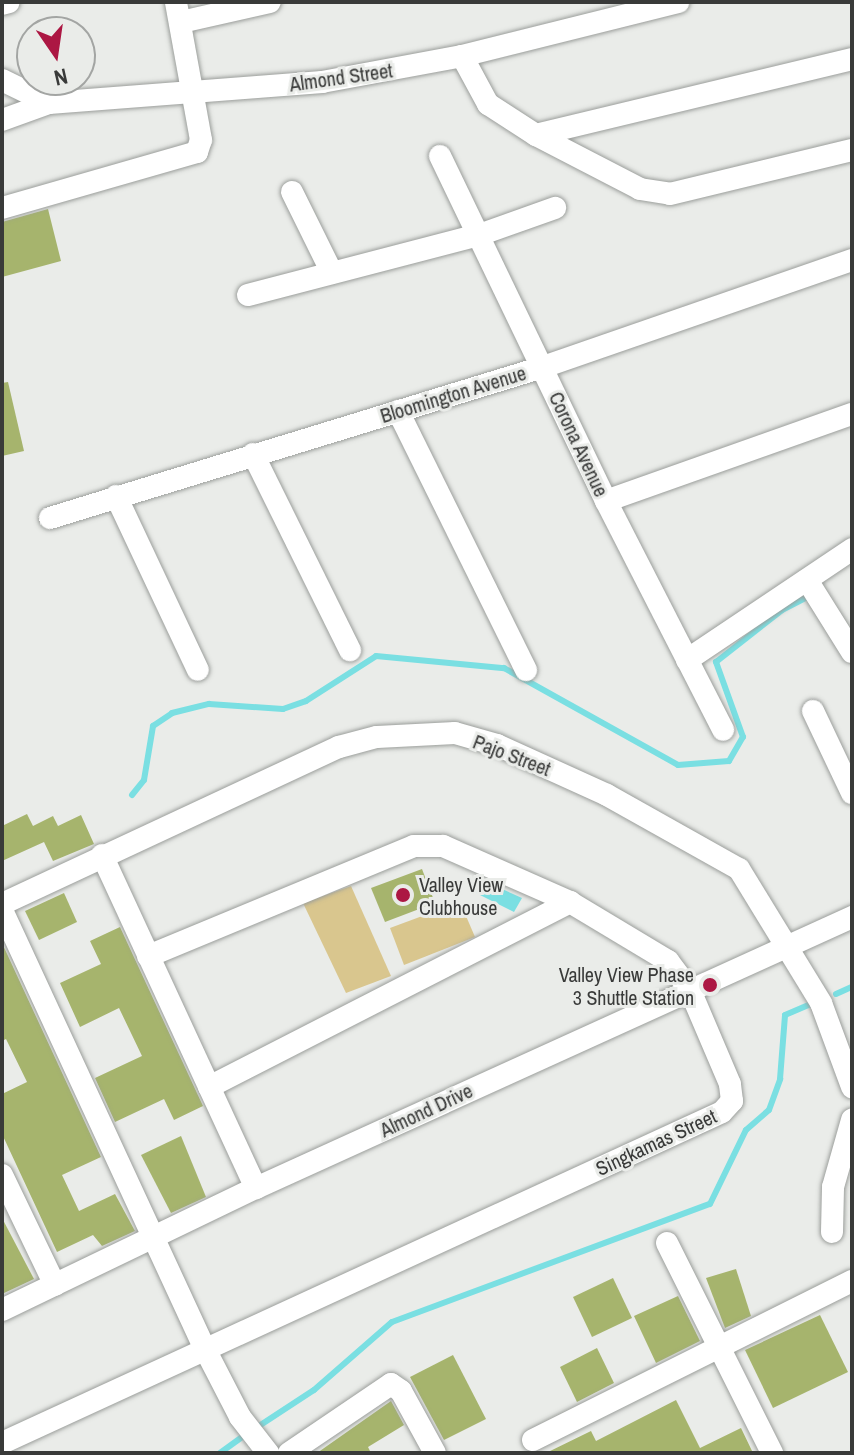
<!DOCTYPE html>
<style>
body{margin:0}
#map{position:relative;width:854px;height:1455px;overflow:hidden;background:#eaece9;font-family:"Archivo Narrow",sans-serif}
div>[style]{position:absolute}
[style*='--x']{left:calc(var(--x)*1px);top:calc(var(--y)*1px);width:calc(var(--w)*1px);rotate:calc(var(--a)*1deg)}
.green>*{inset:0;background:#d9c68e}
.water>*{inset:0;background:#7adfe2}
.stream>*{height:6px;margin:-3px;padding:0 3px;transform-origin:3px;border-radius:3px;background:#7adfe2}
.building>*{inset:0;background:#a6b46d}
.roads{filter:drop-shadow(0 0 2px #9b9e9b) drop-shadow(0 0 2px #9b9e9b)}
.street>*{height:22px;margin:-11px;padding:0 11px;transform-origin:11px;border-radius:11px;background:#fff}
.dots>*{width:22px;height:22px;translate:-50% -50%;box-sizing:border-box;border:4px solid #eaece9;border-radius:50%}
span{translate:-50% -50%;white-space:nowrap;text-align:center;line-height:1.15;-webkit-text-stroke:6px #eaece9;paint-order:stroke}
.street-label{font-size:20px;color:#393a39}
.poi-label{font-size:20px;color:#393a39}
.left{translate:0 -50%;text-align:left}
.right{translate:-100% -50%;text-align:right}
.frame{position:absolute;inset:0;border:4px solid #393a39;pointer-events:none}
.north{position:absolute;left:16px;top:16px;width:80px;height:80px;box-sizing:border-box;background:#eaece9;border:2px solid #a3a5a3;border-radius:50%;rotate:167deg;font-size:22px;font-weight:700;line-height:32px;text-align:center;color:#393a39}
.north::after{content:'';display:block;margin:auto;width:28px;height:36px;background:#ac1743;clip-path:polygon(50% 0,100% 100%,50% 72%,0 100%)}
</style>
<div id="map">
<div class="green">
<i style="clip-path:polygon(351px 886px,391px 976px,346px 993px,303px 903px)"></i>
<i style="clip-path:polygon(460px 902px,475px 937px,404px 965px,390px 928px)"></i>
</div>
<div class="water">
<i style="clip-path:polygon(482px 880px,522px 898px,514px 912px,476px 893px)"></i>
</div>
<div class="stream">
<i style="--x:132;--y:795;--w:19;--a:-51"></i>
<i style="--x:144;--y:780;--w:55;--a:-80.5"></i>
<i style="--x:153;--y:726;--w:23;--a:-34"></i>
<i style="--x:172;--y:713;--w:38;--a:-14"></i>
<i style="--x:209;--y:704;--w:74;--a:3.9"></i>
<i style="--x:283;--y:709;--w:24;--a:-19"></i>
<i style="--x:306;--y:701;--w:83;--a:-32.7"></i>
<i style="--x:376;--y:656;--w:129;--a:5.4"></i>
<i style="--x:504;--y:668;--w:199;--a:29.1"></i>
<i style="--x:678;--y:765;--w:51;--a:-4.5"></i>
<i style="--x:729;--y:761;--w:28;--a:-60"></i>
<i style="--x:743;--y:737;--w:80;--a:-109.8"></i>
<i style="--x:716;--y:662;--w:84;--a:-38.2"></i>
<i style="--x:782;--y:610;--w:31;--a:-27"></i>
<i style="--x:836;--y:994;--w:17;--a:-24"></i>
<i style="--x:262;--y:1424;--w:62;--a:-33.2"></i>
<i style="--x:314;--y:1390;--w:103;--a:-41.1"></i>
<i style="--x:392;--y:1322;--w:339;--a:-20.4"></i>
<i style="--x:710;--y:1204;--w:82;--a:-64.1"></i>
<i style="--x:746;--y:1130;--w:30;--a:-41"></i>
<i style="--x:769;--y:1110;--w:33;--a:-70"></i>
<i style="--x:780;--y:1079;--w:64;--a:-85.5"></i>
<i style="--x:785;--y:1015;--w:28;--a:-23"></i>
<i style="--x:220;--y:1453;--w:26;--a:-36"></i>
</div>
<div class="building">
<i style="clip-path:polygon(48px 209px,61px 261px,2px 277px,2px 222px)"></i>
<i style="clip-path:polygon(8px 382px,24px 451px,2px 456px,2px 383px)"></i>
<i style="clip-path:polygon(27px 814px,33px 826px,53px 816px,58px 826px,81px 815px,94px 844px,53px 861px,44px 842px,2px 861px,2px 826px)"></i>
<i style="clip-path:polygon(422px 869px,435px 903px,385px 922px,371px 888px)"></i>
<i style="clip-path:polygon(64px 893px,77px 922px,39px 940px,25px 911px)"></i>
<i style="clip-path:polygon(120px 927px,203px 1106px,174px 1120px,164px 1099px,115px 1122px,95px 1078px,142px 1056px,119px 1008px,80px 1027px,60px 983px,101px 964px,90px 941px)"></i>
<i style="clip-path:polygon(2px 943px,101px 1157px,62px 1175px,79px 1211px,115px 1194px,135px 1231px,102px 1246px,93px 1235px,57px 1252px,2px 1134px,2px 1094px,27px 1082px,6px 1039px,2px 1041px)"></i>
<i style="clip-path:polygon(181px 1136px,206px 1197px,171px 1213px,141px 1155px)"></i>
<i style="clip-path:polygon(2px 1218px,34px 1279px,2px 1294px)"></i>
<i style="clip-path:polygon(736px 1269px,751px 1316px,725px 1328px,706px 1278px)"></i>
<i style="clip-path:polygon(613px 1278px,632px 1318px,592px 1337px,573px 1297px)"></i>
<i style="clip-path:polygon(678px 1296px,700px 1341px,656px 1363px,634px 1316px)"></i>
<i style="clip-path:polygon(820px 1315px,848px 1372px,773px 1408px,745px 1350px)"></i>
<i style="clip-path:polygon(597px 1348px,614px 1383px,577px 1402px,560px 1367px)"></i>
<i style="clip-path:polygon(453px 1355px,486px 1419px,444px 1440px,410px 1377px)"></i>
<i style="clip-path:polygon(676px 1400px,700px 1448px,741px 1428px,753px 1453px,546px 1453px,591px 1431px,596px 1441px)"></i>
<i style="clip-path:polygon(391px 1401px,404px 1425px,368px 1447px,371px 1453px,317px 1453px)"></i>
</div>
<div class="roads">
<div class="street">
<i style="--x:2;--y:4;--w:7;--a:-16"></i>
<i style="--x:181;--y:22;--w:91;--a:-12.7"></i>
<i style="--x:462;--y:56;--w:55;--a:61.6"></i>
<i style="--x:488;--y:104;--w:57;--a:32.9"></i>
<i style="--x:536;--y:135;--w:117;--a:27.4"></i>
<i style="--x:640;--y:189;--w:30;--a:9"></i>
<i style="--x:670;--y:194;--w:187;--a:-13.6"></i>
<i style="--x:2;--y:80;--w:52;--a:26.1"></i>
<i style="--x:49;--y:103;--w:274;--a:-4.4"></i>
<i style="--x:322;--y:82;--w:142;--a:-10.5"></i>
<i style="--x:462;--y:56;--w:223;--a:-14"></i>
<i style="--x:2;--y:120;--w:50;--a:-19.9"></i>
<i style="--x:536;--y:135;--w:325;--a:-13.5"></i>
<i style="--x:440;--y:156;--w:383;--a:64.3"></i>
<i style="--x:606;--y:501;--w:257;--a:62.9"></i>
<i style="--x:292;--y:192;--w:90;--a:63.7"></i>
<i style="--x:2;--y:208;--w:203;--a:-16"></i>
<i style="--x:197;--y:152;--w:13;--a:-72"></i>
<i style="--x:201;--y:140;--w:140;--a:-100.3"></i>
<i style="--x:248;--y:295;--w:239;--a:-14.6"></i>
<i style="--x:479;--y:235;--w:81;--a:-19.6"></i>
<i style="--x:398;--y:411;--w:289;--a:63.7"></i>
<i style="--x:253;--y:454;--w:219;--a:63.7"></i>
<i style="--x:116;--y:496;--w:192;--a:64.8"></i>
<i style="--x:606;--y:501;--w:261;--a:-19.5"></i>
<i style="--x:50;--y:518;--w:516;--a:-17.03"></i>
<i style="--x:543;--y:367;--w:327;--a:-19.1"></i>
<i style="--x:807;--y:580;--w:85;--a:58"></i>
<i style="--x:687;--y:660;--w:199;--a:-33.9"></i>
<i style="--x:813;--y:711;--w:91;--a:64.6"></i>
<i style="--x:102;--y:855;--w:367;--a:65.2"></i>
<i style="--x:2;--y:904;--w:372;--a:-25"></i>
<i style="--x:339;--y:747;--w:39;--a:-15"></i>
<i style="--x:377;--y:737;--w:78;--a:-2.9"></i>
<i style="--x:455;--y:733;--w:44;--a:15.9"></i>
<i style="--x:497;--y:745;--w:121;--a:24.4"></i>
<i style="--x:607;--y:795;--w:151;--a:29.3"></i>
<i style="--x:739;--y:869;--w:157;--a:58.5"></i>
<i style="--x:821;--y:1003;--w:90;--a:69.7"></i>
<i style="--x:2;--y:910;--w:486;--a:65.2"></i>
<i style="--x:206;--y:1351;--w:74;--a:62.7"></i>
<i style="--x:240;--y:1417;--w:46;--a:52.1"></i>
<i style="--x:209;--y:1087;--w:406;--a:-27.1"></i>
<i style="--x:2;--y:1175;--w:122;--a:64.3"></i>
<i style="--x:832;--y:1232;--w:45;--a:-88.7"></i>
<i style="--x:833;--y:1187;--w:70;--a:-74.2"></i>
<i style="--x:667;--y:1243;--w:235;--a:63.4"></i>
<i style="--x:2;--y:1310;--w:282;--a:-25.7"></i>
<i style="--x:256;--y:1188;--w:655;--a:-24.45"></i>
<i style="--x:533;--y:1440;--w:356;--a:-26.5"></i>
<i style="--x:2;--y:1443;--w:792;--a:-24.69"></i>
<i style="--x:722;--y:1112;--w:15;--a:-48"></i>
<i style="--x:732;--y:1101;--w:17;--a:-97"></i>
<i style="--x:730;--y:1084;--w:102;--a:-113.1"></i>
<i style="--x:690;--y:990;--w:36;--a:-127"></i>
<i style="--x:668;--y:961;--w:114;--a:-149"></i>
<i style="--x:570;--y:902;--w:139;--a:-156.2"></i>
<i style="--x:443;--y:846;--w:29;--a:180"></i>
<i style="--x:414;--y:846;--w:288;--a:157.5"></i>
<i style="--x:289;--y:1453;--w:123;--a:-34.1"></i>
<i style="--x:391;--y:1384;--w:12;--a:35"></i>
<i style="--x:401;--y:1391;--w:71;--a:61.3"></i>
</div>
</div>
<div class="dots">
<i style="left:403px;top:895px;background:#ac1743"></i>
<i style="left:710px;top:985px;background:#ac1743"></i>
</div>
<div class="street-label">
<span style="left:341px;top:77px;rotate:-8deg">Almond Street</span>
<span style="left:453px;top:394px;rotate:-17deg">Bloomington Avenue</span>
<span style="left:579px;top:444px;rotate:65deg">Corona Avenue</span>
<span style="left:512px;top:755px;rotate:21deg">Pajo Street</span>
<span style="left:426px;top:1110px;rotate:-25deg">Almond Drive</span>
<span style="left:656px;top:1142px;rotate:-25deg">Singkamas Street</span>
</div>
<div class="poi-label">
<span class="left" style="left:419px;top:896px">Valley View<br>Clubhouse</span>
<span class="right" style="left:694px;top:986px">Valley View Phase<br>3 Shuttle Station</span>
</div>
<div class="frame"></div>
<div class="north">N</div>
</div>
